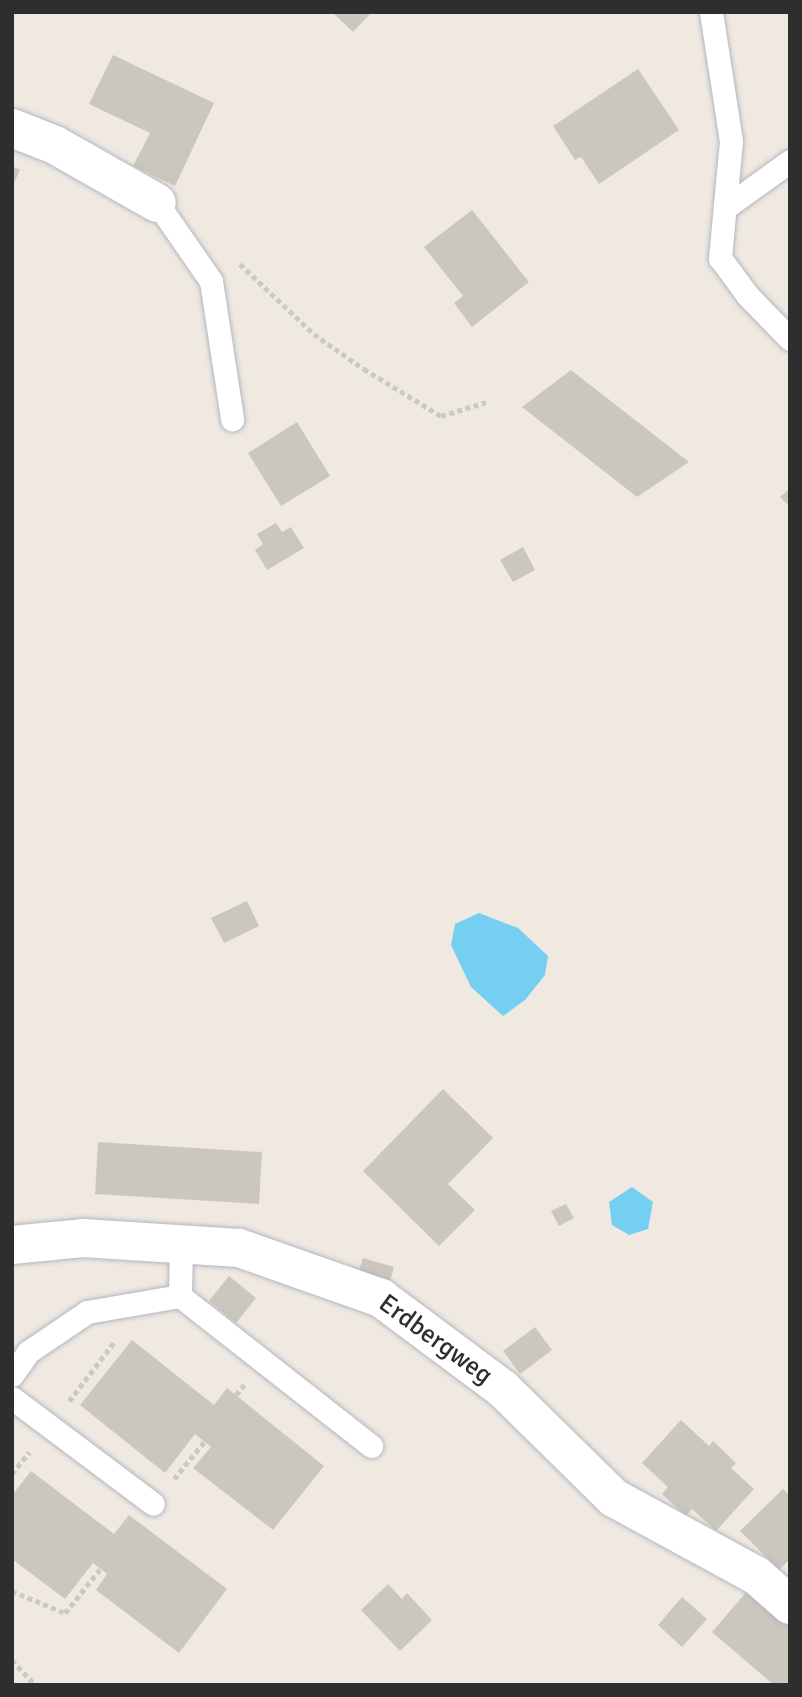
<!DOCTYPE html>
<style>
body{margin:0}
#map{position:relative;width:802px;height:1697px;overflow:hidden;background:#efe9e1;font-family:Signika,sans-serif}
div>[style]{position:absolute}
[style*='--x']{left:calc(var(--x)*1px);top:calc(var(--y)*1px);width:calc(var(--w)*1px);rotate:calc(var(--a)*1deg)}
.water>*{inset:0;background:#75cff0}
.building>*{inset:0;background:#cbc7bf}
.path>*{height:4.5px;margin-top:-2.25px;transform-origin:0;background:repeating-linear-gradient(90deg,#c9c9c9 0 5px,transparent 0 8.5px)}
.roads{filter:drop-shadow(0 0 2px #b4b7c1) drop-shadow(0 0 2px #b4b7c1)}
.lane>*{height:23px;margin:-11.5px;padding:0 11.5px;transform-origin:11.5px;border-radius:11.5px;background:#fff}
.street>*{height:38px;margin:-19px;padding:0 19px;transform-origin:19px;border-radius:19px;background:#fff}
span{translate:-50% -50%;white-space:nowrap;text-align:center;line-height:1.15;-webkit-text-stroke:5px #fff;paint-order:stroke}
.street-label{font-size:26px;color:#2e2e2e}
.frame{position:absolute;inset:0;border:14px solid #2e2e2e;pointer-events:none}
</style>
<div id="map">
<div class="water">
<i style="clip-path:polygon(479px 913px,518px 928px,548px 956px,545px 975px,525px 1000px,503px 1016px,471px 987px,451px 945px,455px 924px)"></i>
<i style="clip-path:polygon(632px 1187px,653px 1202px,648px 1229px,629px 1235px,612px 1225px,609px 1202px)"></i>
</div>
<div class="building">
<i style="clip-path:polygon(332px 12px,372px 12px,353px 32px)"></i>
<i style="clip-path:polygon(113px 55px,214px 103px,175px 186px,133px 166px,150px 133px,89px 104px)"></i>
<i style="clip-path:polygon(638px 69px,679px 130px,599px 184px,581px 157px,575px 160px,553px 126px)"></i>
<i style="clip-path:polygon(12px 166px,20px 170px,12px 187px)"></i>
<i style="clip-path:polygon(472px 210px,529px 282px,472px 327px,454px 303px,463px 296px,424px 247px)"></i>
<i style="clip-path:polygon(571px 370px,689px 462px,637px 497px,522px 407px)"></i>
<i style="clip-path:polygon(297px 422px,330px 476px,281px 506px,248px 453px)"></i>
<i style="clip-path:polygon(790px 488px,790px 507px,780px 497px)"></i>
<i style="clip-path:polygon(276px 523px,282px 532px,291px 527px,304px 548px,267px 570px,255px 550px,263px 544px,257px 534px)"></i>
<i style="clip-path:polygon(523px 547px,535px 570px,513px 582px,500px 560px)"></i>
<i style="clip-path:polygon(247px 901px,259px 926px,224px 943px,211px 918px)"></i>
<i style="clip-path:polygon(443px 1089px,493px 1138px,448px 1184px,475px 1210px,439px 1246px,363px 1171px)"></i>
<i style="clip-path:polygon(98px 1142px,262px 1152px,259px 1204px,95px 1194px)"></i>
<i style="clip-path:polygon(566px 1204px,574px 1218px,559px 1226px,551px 1211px)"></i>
<i style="clip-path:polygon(363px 1258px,394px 1267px,388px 1288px,356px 1279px)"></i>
<i style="clip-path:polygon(229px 1276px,256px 1298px,236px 1323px,209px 1301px)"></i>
<i style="clip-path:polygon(535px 1327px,552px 1350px,520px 1374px,503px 1351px)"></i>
<i style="clip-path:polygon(132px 1340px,214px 1405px,227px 1388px,324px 1466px,273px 1530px,193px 1468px,211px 1447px,195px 1434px,165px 1473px,80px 1405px)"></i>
<i style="clip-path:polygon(681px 1420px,709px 1446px,713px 1441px,736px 1463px,731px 1468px,754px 1489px,716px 1531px,692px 1509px,686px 1516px,662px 1494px,668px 1487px,642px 1463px)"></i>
<i style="clip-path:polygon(31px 1471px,114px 1534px,129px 1515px,227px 1589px,179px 1653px,96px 1590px,107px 1574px,93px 1563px,65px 1599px,12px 1559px,12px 1495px)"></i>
<i style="clip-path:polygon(783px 1489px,790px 1496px,790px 1559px,779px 1570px,740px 1531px)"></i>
<i style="clip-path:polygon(388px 1584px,402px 1599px,407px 1593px,432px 1620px,400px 1651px,361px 1610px)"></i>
<i style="clip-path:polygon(749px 1589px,790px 1624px,790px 1685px,774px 1685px,712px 1632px)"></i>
<i style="clip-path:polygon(682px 1597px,707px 1619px,682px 1647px,658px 1625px)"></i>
</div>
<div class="path">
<i style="--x:240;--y:264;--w:102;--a:43.4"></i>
<i style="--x:314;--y:334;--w:61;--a:35"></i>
<i style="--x:364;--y:369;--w:90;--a:31.4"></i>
<i style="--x:441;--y:416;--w:47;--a:-17.3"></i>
<i style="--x:236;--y:1395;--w:13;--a:-51"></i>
<i style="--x:69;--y:1401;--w:76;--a:-52.5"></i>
<i style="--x:12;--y:1474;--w:28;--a:-52"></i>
<i style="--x:174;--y:1479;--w:48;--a:-51"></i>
<i style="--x:12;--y:1591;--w:57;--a:22.5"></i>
<i style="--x:65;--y:1613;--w:56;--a:-51.5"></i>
<i style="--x:12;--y:1660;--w:34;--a:47"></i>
</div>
<div class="roads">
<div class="lane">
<i style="--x:711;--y:12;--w:131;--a:81.2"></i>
<i style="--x:731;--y:141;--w:118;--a:95.4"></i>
<i style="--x:720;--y:258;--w:47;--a:53.6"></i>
<i style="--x:748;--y:296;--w:60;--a:45.7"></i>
<i style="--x:157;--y:203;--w:95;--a:55.3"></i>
<i style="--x:211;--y:281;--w:140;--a:81.3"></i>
<i style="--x:726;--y:207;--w:79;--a:-35.7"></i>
<i style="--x:181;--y:1242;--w:54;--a:91.1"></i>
<i style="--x:180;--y:1296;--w:243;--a:38.1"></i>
<i style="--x:12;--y:1375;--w:28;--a:-55"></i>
<i style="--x:28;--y:1352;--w:71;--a:-34.1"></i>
<i style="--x:87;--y:1312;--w:94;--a:-9.8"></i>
<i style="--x:12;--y:1398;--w:176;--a:36.9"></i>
</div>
<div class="street">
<i style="--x:12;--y:128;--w:46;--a:21.6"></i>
<i style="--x:55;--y:145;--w:117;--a:29.6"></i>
<i style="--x:12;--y:1245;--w:71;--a:-5.6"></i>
<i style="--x:83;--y:1238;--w:156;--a:3.7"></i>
<i style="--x:239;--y:1248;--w:151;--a:19.4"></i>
<i style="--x:381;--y:1298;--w:152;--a:36.7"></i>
<i style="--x:503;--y:1389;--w:156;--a:44.5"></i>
<i style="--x:614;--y:1498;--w:163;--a:28.6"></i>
<i style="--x:757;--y:1576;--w:44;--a:41.3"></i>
</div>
</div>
<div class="street-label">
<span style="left:435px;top:1340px;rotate:36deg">Erdbergweg</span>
</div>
<div class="frame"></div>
</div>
